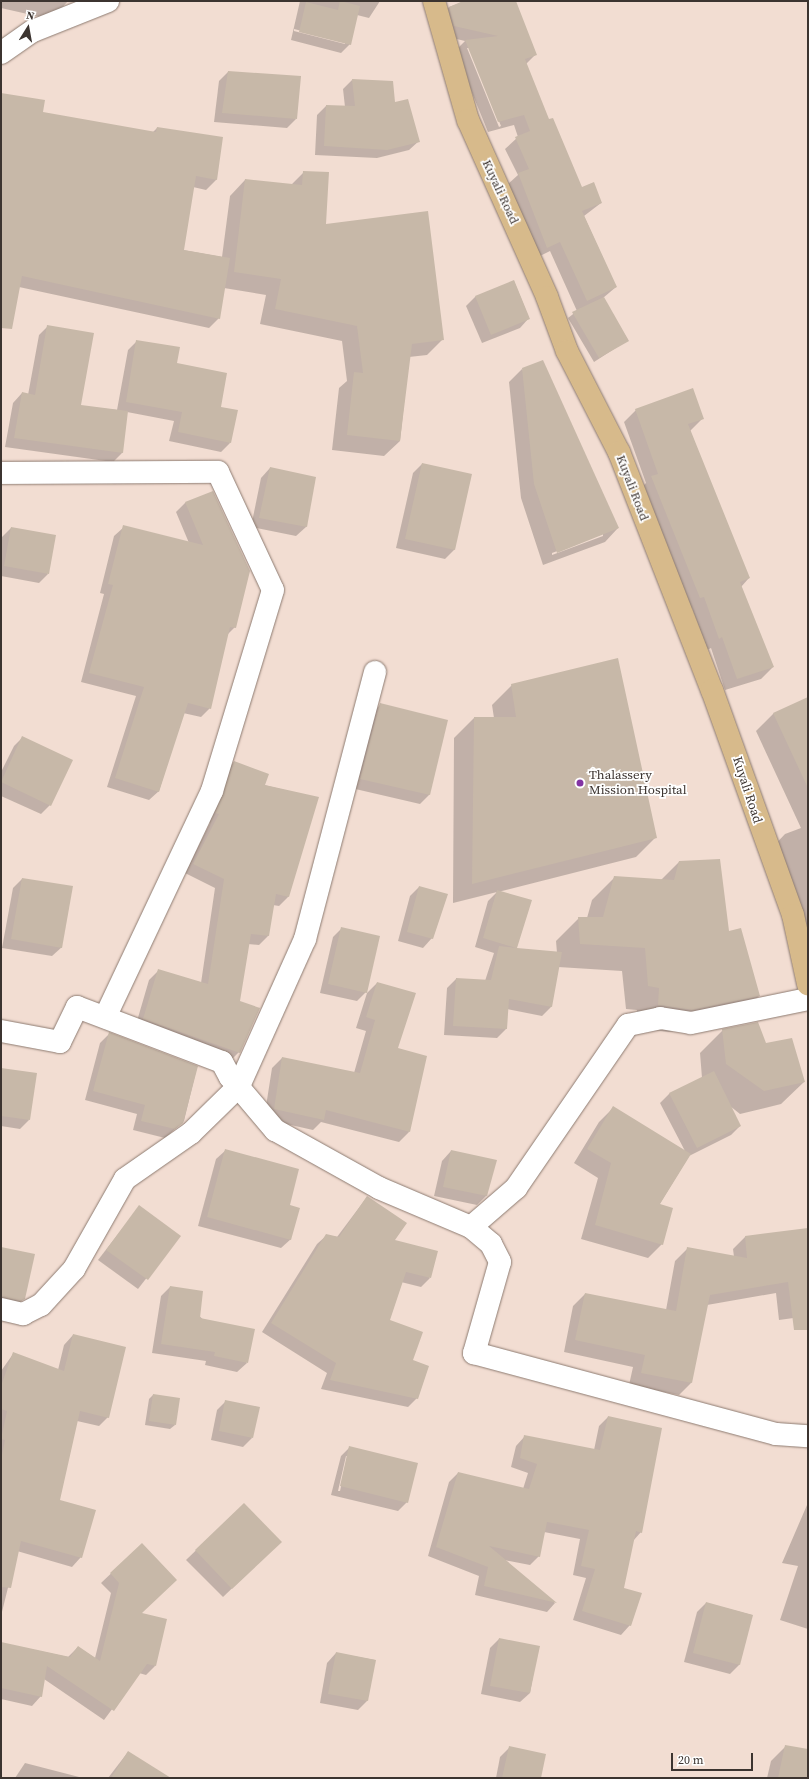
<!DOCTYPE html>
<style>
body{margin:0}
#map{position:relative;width:809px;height:1779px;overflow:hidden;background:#f2ddd2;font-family:"Source Serif 4",serif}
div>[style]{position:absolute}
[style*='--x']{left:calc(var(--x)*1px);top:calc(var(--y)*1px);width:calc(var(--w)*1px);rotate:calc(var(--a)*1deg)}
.shadow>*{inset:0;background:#0003}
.building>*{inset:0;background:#c7b8a8}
.roads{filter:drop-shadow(0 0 1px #8d7b71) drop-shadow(0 0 1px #8d7b71)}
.minor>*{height:22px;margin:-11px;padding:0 11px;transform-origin:11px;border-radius:11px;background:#fff}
.major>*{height:22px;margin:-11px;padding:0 11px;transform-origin:11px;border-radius:11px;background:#d7ba8b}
.dots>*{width:11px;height:11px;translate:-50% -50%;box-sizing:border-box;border:2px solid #fff;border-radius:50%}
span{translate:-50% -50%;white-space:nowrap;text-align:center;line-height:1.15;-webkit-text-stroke:3.5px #fff;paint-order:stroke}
.street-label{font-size:13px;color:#3c3430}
.poi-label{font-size:13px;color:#3c3430}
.left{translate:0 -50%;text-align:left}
.frame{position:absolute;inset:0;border:2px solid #3c3430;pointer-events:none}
.north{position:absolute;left:8px;top:8px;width:40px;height:40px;-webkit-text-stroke:3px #fff;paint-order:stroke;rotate:11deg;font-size:11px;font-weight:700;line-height:16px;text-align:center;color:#3c3430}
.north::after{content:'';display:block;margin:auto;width:14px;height:18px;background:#3c3430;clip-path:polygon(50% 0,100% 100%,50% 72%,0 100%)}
.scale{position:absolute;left:671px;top:1753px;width:82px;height:18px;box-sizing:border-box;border:2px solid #3c3430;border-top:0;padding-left:5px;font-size:12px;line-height:14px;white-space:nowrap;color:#3c3430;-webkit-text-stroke:3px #fff;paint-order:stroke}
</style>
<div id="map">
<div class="shadow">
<i style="clip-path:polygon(1px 1px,68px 1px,58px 12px,45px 18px,1px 8px)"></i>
<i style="clip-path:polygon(evenodd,300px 1px,380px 1px,369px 18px,357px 15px,350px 44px,341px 53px,291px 40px,300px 1px,294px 29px,345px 42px,345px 44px,294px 31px,294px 29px)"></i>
<i style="clip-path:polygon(evenodd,466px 1px,514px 1px,536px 54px,526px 64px,549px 121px,581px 189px,601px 203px,584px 216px,616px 287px,603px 298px,628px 340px,594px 362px,568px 318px,577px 311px,550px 251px,536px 258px,508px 184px,518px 175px,505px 149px,518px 137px,514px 125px,488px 132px,455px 51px,465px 41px,444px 36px,439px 18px,449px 7px,466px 1px,467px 48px,469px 48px,501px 126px,499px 127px,467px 48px)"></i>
<i style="clip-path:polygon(228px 72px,296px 119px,287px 128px,214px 122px,219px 81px)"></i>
<i style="clip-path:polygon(352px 80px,394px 103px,419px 141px,409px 150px,377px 158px,315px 155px,317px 115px,326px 106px,345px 107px,343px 89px)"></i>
<i style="clip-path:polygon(1px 94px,42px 113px,152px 133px,157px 128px,222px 138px,216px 180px,206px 190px,193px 187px,183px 250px,222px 257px,230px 196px,245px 180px,291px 185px,304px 172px,325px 225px,443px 339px,427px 355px,409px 357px,400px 441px,384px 456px,332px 450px,339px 388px,347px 381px,342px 341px,260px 324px,266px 295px,224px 288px,219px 318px,209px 328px,19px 287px,1px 305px)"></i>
<i style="clip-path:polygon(514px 281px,529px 318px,520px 328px,482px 343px,466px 306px,475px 297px)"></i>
<i style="clip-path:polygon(48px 326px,80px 406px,117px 410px,128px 350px,137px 341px,176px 364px,220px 407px,230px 443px,221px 452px,169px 441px,174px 421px,127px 412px,122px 453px,113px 462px,5px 447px,13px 403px,22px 393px,28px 395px,39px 335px)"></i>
<i style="clip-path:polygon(evenodd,522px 369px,618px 528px,605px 542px,543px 565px,521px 498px,509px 382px,522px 369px,603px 534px,603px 536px,552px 555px,552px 553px,603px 534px)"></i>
<i style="clip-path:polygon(636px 410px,703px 418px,690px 431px,749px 578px,741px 587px,773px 667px,761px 679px,725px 690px,711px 648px,707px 650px,692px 608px,688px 609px,640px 489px,646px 483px,624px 422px)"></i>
<i style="clip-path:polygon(422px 464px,471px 475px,454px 550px,445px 559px,396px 548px,413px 473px)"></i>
<i style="clip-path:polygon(270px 468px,315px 478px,306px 527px,296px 536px,251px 527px,261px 478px)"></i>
<i style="clip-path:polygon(213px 492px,235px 627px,227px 635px,210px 708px,201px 717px,183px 713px,159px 791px,149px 800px,107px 787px,136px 696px,81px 682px,104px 594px,100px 593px,114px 536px,124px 527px,189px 543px,176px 512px,185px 503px)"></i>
<i style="clip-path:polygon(11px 528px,48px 574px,39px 583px,1px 576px,2px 537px)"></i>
<i style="clip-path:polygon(512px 685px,656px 837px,636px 857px,498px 892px,531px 901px,516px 949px,557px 953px,556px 941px,579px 918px,587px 918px,592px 900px,615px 877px,661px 880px,679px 862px,728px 932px,759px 996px,737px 1018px,669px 1032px,636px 1028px,637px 1010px,626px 1009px,622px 971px,558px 967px,551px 1007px,542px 1016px,507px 1009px,506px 1029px,497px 1038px,444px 1035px,447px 988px,456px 979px,485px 981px,494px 953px,475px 947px,488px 901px,497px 892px,453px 903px,454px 738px,474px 718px,494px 718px,492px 705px)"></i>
<i style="clip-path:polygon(808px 698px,808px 927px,796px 932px,768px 852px,785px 834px,801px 828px,756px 731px,773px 714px)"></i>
<i style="clip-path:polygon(380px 705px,447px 721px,429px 795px,420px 804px,351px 788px,371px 714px)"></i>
<i style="clip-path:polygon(23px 737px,50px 805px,41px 814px,1px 796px,1px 772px,14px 746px)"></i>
<i style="clip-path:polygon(234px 762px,264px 785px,317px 798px,288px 897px,279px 906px,273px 905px,268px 936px,259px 945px,248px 944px,239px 1002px,239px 1052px,230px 1061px,135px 1028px,149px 980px,158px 971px,201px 983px,215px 888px,185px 873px,210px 823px,207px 822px,225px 771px)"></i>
<i style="clip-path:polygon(22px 879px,62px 947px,52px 956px,2px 948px,13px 888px)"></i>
<i style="clip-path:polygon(419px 887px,432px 938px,423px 948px,398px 941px,410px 896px)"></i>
<i style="clip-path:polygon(342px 928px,366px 992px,357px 1001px,320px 993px,333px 937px)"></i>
<i style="clip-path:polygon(377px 983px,397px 1049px,409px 1132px,399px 1142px,321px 1122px,313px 1130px,264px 1119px,272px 1068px,282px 1058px,354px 1073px,366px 1031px,356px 1028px,367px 993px)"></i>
<i style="clip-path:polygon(723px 1030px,765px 1045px,804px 1082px,781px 1104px,740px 1114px,730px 1106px,740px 1126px,731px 1135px,689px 1156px,659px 1205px,662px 1244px,648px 1258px,581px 1239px,598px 1178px,574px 1163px,599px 1122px,613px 1108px,685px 1151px,660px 1103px,669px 1094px,702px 1078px,700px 1053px)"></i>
<i style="clip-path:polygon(109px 1034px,197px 1067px,184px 1121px,165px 1138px,133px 1130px,137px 1114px,85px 1100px,100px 1043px)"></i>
<i style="clip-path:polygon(1px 1069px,29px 1120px,20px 1129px,1px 1126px)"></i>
<i style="clip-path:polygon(226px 1150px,288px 1205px,291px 1239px,281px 1248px,198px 1226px,216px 1159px)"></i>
<i style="clip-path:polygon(451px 1151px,496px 1161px,486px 1196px,477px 1205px,434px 1196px,442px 1161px)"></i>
<i style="clip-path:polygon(367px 1197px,394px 1241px,430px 1278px,421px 1287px,401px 1282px,388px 1321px,412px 1361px,417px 1398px,408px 1407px,321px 1389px,327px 1373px,262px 1332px,317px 1244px,327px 1235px,337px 1237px)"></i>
<i style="clip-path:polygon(139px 1207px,179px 1236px,138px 1289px,98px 1260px)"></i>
<i style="clip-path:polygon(808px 1229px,808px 1316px,779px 1320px,776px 1293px,707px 1305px,691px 1383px,679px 1395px,629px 1385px,633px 1367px,564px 1352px,573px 1306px,585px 1294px,666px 1310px,675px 1261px,688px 1248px,734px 1257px,733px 1249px,745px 1237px)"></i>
<i style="clip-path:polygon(1px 1247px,24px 1298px,15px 1308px,1px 1307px)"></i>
<i style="clip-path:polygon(170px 1287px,247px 1363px,237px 1372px,205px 1365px,206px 1361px,152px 1353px,161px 1296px)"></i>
<i style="clip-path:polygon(73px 1335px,108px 1417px,99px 1426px,77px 1421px,59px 1501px,81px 1557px,72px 1567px,17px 1551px,1px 1616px,1px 1371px,13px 1354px,58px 1370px,64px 1345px)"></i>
<i style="clip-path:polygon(153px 1395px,175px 1425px,170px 1429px,145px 1425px,149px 1399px)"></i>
<i style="clip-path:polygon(226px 1401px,252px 1438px,243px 1447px,211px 1440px,217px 1410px)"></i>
<i style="clip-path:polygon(608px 1417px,641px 1532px,633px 1541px,623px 1588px,630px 1625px,621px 1635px,573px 1620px,586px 1578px,573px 1575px,580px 1539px,544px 1532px,539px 1556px,530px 1565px,504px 1560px,555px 1603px,547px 1612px,475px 1595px,479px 1576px,428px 1556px,449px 1482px,458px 1473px,523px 1489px,528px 1473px,511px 1467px,516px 1446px,525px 1436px,594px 1450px,599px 1426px)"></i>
<i style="clip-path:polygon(evenodd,350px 1447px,407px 1502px,398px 1511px,331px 1495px,341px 1456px,350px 1447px,346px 1456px,348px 1456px,340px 1491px,338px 1491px,346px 1456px)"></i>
<i style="clip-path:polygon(244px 1504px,271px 1551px,223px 1597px,186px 1560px)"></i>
<i style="clip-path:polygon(807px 1505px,808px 1504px,808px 1629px,780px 1620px,798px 1566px,782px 1563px)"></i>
<i style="clip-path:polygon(142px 1544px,141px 1614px,155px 1666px,146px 1675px,139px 1673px,104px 1720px,44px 1679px,41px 1696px,32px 1706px,1px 1699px,1px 1643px,68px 1657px,78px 1647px,95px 1658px,111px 1593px,101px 1583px)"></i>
<i style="clip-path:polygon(706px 1603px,752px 1615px,739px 1665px,730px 1674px,684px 1662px,697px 1612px)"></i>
<i style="clip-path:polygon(499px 1639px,538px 1647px,530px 1693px,520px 1702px,481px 1694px,490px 1648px)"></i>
<i style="clip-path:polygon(336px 1653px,375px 1660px,367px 1701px,358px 1710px,320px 1703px,327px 1663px)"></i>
<i style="clip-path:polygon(786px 1746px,808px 1750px,808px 1778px,767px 1778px,771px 1761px)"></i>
<i style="clip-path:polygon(510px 1747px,540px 1778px,496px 1778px,500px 1757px)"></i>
<i style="clip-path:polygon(128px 1752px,169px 1778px,108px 1778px)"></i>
<i style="clip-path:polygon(25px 1763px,83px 1778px,15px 1778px)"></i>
</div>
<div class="building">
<i style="clip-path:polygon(340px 1px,360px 6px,351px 45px,299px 32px,306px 2px,338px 10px)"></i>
<i style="clip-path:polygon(463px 1px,516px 1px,537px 55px,525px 59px,549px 119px,553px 118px,582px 187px,594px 182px,602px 203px,582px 211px,617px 287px,587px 301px,560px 242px,547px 248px,518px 173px,529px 169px,515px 137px,530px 131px,524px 115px,498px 122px,465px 40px,498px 36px,454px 26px,449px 7px)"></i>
<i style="clip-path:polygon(228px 71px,301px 76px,297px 119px,222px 113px)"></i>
<i style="clip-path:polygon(352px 79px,393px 81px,395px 102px,408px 99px,420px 142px,387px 150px,324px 146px,326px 105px,355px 106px)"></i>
<i style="clip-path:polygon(1px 93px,45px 100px,43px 112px,156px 132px,157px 127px,223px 137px,217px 180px,196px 176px,184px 250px,230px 258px,220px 319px,22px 276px,12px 329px,1px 328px)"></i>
<i style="clip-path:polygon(303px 171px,329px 172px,326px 224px,428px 211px,444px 340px,412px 344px,400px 441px,347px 435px,354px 372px,363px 373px,357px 326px,275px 309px,281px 279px,234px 272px,245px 179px,302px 185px)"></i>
<i style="clip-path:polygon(514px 280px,530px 319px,491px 335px,475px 296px)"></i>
<i style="clip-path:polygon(604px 297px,629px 341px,599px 358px,572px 312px)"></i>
<i style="clip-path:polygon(47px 325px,94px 333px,81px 405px,128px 411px,123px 453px,14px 438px,22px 392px,35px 395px)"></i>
<i style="clip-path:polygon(136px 340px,180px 347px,177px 363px,227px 373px,221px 407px,238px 410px,231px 443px,178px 432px,182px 412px,126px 402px)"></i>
<i style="clip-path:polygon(543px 360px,619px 528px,557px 553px,534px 484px,522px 368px)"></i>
<i style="clip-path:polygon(693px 388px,704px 419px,688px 424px,750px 578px,740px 582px,774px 667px,737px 679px,722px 637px,719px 639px,704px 597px,700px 598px,651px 476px,658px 474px,635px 409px)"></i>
<i style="clip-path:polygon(422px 463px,472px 474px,455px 550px,405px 539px)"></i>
<i style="clip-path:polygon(270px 467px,316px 477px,307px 527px,259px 518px)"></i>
<i style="clip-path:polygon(213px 491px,250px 571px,236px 628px,230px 627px,211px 709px,188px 703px,159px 792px,115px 778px,144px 687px,89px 673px,113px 585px,108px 584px,123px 525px,203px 545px,185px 502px)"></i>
<i style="clip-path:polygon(11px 527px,56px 535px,49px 574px,4px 566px)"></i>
<i style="clip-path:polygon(618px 658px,657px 838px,472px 884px,474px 717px,516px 717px,511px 684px)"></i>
<i style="clip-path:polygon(808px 697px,808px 788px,773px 713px)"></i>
<i style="clip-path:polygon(380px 703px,448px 720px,430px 795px,360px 779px)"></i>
<i style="clip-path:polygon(22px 736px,73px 760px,51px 806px,1px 782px)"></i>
<i style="clip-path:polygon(234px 761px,269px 774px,265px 785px,319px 797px,289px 897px,276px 894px,269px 936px,251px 934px,240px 1001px,260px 1008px,240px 1053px,143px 1019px,158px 969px,208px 984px,224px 879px,193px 864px,219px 814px,215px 813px)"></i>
<i style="clip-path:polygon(720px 859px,729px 931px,741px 928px,760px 996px,692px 1010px,658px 1005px,659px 988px,648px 986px,645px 948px,580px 944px,578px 917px,603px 917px,614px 876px,674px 880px,679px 861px)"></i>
<i style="clip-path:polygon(22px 878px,73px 886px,62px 948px,11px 939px)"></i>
<i style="clip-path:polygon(419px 886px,448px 894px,433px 939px,407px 932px)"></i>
<i style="clip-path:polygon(497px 890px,532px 900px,517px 948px,562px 952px,552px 1007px,509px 999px,507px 1029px,453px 1026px,456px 978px,491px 980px,499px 946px,516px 948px,483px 938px)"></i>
<i style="clip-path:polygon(341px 927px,380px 936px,367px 993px,328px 984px)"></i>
<i style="clip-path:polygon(377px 982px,416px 993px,398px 1048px,427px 1056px,410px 1132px,326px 1110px,324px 1120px,274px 1109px,282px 1057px,360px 1073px,375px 1020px,366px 1017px)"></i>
<i style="clip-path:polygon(758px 1022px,766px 1043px,792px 1038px,805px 1082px,764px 1091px,726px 1064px,722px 1029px)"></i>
<i style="clip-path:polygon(109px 1032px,198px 1066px,183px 1123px,175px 1129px,141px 1121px,145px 1105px,93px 1091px)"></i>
<i style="clip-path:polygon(1px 1068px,37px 1073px,30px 1120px,1px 1116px)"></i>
<i style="clip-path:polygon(714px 1071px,741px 1126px,697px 1148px,669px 1093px)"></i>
<i style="clip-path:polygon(613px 1106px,691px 1154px,660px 1204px,673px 1208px,663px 1245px,595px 1225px,611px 1163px,587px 1149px)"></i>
<i style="clip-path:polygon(225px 1149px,299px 1169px,290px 1205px,300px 1208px,291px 1240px,207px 1217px)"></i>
<i style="clip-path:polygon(451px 1150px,497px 1160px,487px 1196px,443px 1187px)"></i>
<i style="clip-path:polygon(367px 1196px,407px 1223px,395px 1240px,438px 1251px,431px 1278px,406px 1272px,390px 1320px,423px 1332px,413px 1360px,429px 1366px,418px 1399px,330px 1380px,336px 1363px,271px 1323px,326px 1234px,339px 1237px)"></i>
<i style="clip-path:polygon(139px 1205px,181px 1236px,148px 1280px,106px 1250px)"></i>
<i style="clip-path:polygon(808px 1228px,808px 1330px,794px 1330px,788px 1282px,710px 1295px,692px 1383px,641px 1373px,645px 1355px,575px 1340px,585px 1293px,676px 1311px,687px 1247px,747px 1258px,745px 1236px)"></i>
<i style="clip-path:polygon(1px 1247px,35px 1254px,25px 1299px,21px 1301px,1px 1297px)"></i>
<i style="clip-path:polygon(170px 1286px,203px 1291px,200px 1318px,255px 1329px,248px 1363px,214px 1356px,215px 1352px,161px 1344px)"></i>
<i style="clip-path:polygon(73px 1334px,126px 1347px,109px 1418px,80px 1411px,60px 1500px,96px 1510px,82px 1558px,21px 1541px,11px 1588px,1px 1587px,1px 1460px,5px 1440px,1px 1439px,7px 1411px,1px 1409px,1px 1386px,13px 1352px,64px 1371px)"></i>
<i style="clip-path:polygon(153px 1394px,180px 1398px,176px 1425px,149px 1421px)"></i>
<i style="clip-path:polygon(225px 1400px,260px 1407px,253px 1438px,219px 1431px)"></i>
<i style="clip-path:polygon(608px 1416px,662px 1428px,642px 1533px,636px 1531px,624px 1588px,642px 1593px,631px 1626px,582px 1611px,595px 1569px,581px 1566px,589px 1530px,547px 1522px,540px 1557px,489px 1546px,557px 1603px,484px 1586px,488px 1567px,436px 1547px,458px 1472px,529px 1489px,537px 1464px,520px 1458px,524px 1435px,600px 1450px)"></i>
<i style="clip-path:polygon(349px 1446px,418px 1463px,408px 1503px,340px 1486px)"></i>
<i style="clip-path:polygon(244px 1503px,282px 1542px,232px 1589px,195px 1550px)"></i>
<i style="clip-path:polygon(142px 1543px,177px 1580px,142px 1613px,167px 1619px,156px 1666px,147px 1664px,114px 1711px,47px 1666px,42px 1697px,1px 1688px,1px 1642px,70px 1657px,78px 1646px,100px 1661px,119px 1583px,110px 1573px)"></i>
<i style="clip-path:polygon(706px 1602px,753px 1615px,740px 1665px,693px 1653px)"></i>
<i style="clip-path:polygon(499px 1638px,540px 1646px,530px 1693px,490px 1686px)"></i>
<i style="clip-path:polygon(336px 1652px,376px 1660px,368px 1701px,328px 1694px)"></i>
<i style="clip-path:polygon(785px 1745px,808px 1749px,808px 1778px,778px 1778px)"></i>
<i style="clip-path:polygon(509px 1746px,546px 1754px,541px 1778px,502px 1778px)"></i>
<i style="clip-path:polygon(128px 1751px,171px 1778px,111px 1778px)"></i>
</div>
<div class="roads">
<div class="minor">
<i style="--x:1;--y:53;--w:39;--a:-35"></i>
<i style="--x:33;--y:31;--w:81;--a:-21.8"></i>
<i style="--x:1;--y:473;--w:217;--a:-0.3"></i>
<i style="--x:218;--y:472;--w:130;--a:65"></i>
<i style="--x:273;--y:590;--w:210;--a:106.9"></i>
<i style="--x:212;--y:791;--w:250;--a:115.3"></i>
<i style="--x:1;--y:1031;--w:60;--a:10.6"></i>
<i style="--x:60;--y:1042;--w:39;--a:-64"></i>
<i style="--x:77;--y:1007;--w:155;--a:20.8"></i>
<i style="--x:222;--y:1062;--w:17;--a:62"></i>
<i style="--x:230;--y:1077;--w:70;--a:49.7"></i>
<i style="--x:275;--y:1130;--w:119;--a:29.1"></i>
<i style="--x:379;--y:1188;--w:100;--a:23"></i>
<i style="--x:471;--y:1227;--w:26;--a:40"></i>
<i style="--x:491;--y:1244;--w:20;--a:63"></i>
<i style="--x:500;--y:1262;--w:95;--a:105.9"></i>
<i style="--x:474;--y:1353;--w:313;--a:15"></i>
<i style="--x:776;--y:1434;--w:32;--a:4"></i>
<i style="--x:471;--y:1227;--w:60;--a:-40.9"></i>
<i style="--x:516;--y:1188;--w:198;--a:-55.5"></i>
<i style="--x:628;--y:1025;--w:33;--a:-12"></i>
<i style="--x:660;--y:1018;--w:31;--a:9"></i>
<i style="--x:691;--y:1023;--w:119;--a:-11.6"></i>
<i style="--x:1;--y:1309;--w:23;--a:13"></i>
<i style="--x:23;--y:1314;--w:20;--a:-27"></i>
<i style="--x:41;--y:1305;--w:49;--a:-47.5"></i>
<i style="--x:74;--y:1269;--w:103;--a:-60.5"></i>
<i style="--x:125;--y:1179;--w:80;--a:-34.9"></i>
<i style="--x:191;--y:1133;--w:67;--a:-44.4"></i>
<i style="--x:239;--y:1086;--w:161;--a:-65.8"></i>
<i style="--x:305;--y:939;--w:276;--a:-75.3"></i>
</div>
<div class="major">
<i style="--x:434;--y:1;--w:124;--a:74.1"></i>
<i style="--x:468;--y:120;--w:194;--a:65.9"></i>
<i style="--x:547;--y:297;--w:58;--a:69.7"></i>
<i style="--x:567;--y:351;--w:114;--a:62.8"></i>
<i style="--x:619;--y:452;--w:256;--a:68.7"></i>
<i style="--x:712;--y:690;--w:239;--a:70.2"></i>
<i style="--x:793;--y:915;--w:71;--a:77.7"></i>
</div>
</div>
<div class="dots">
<i style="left:580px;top:783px;background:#8334a4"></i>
</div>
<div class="street-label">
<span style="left:500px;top:192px;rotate:65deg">Kuyali Road</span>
<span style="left:632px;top:488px;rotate:69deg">Kuyali Road</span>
<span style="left:747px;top:790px;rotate:72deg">Kuyali Road</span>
</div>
<div class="poi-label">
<span class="left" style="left:589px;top:783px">Thalassery<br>Mission Hospital</span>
</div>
<div class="frame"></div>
<div class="north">N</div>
<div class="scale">20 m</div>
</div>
